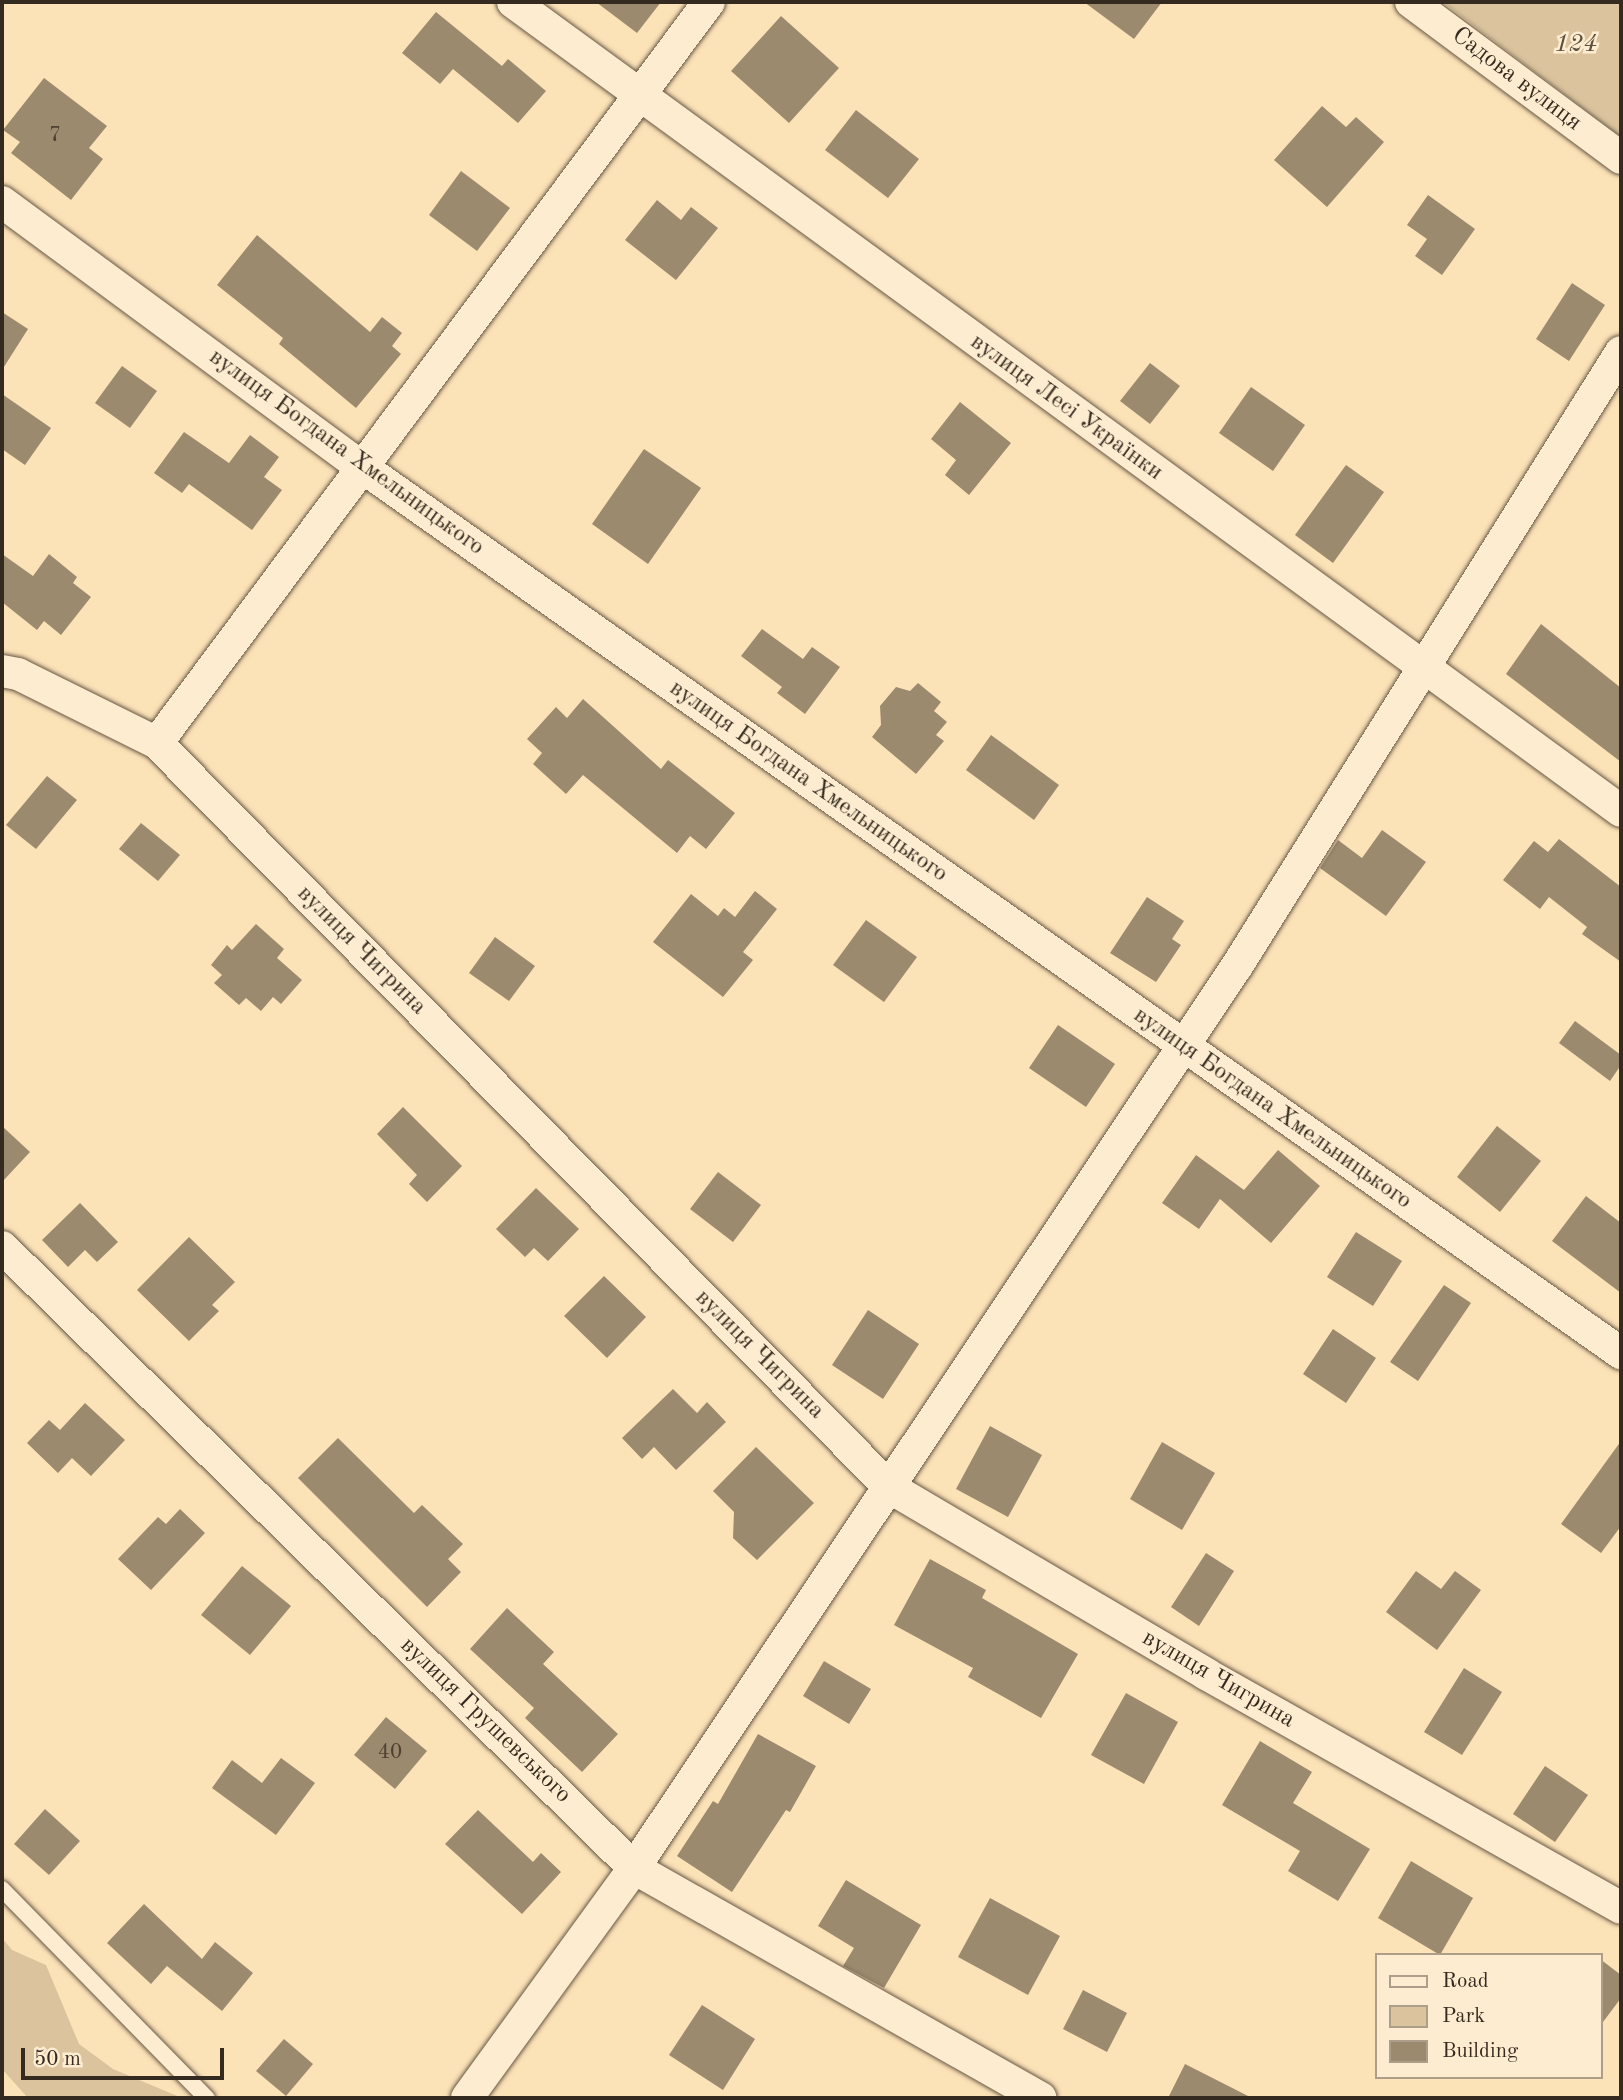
<!DOCTYPE html>
<meta charset="utf-8">
<style>
body{margin:0}
#map{position:relative;width:1623px;height:2100px;overflow:hidden;background:#fce2b7;font-family:"Old Standard TT",serif}
div>[style]{position:absolute}
[style*='--x']{left:calc(var(--x)*1px);top:calc(var(--y)*1px);width:calc(var(--w)*1px);rotate:calc(var(--a)*1deg)}
.green>*{inset:0;background:#dac39d}
.building>*{inset:0;background:#9c8a6e}
.roads{filter:drop-shadow(0 0 2px #675845) drop-shadow(0 0 2px #675845)}
.service>*{height:16px;margin:-8px;padding:0 8px;transform-origin:8px;border-radius:8px;background:#fdecd0}
.minor>*{height:32px;margin:-16px;padding:0 16px;transform-origin:16px;border-radius:16px;background:#fdecd0}
span{translate:-50% -50%;white-space:nowrap;text-align:center;line-height:1.15;-webkit-text-stroke:5px #fdecd0;paint-order:stroke}
.number-label{font-size:21px;color:#4f4233}
.number-label span{-webkit-text-stroke-width:0}
.park-label{font-size:24px;color:#5e503e;font-style:italic}
.street-label{font-size:24px;color:#352a1f}
.frame{position:absolute;inset:0;border:4px solid #352a1f;pointer-events:none}
.legend{position:absolute;left:1375px;top:1953px;width:228px;height:126px;box-sizing:border-box;background:#fdecd0;border:2px solid #ad9e89;margin:0;padding:9px 12px;list-style:none;font-size:21px;color:#352a1f}
.legend li{display:flex;align-items:center;gap:14px;height:35px}
.legend b{width:35px;border:2px solid #ad9e89}
.scale{position:absolute;left:21px;top:2048px;width:203px;height:32px;box-sizing:border-box;border:4px solid #352a1f;border-top:0;padding-left:9px;font-size:21px;line-height:24px;white-space:nowrap;color:#352a1f;-webkit-text-stroke:5px #fdecd0;paint-order:stroke}
</style>
<div id="map">
<div class="green">
<i style="clip-path:polygon(1443px 2px,1621px 2px,1621px 137px)"></i>
<i style="clip-path:polygon(2px 1938px,12px 1950px,46px 1965px,79px 2044px,113px 2069px,182px 2098px,28px 2098px,2px 2069px)"></i>
</div>
<div class="building">
<i style="clip-path:polygon(596px 2px,661px 2px,637px 33px)"></i>
<i style="clip-path:polygon(1084px 2px,1162px 2px,1134px 39px)"></i>
<i style="clip-path:polygon(436px 12px,502px 66px,508px 59px,546px 91px,518px 123px,453px 69px,440px 84px,402px 53px)"></i>
<i style="clip-path:polygon(781px 16px,839px 68px,789px 123px,731px 71px)"></i>
<i style="clip-path:polygon(44px 78px,107px 126px,89px 148px,103px 159px,71px 200px,11px 153px,20px 142px,3px 130px)"></i>
<i style="clip-path:polygon(1322px 106px,1346px 127px,1356px 117px,1384px 142px,1327px 207px,1274px 160px)"></i>
<i style="clip-path:polygon(856px 110px,919px 159px,888px 198px,825px 150px)"></i>
<i style="clip-path:polygon(461px 171px,510px 208px,477px 251px,429px 215px)"></i>
<i style="clip-path:polygon(1428px 195px,1475px 229px,1442px 275px,1415px 256px,1427px 239px,1407px 225px)"></i>
<i style="clip-path:polygon(657px 200px,681px 220px,691px 207px,718px 228px,676px 280px,625px 240px)"></i>
<i style="clip-path:polygon(257px 235px,370px 332px,382px 317px,402px 333px,392px 346px,401px 354px,356px 408px,279px 344px,283px 338px,217px 285px)"></i>
<i style="clip-path:polygon(1572px 283px,1605px 305px,1569px 361px,1536px 339px)"></i>
<i style="clip-path:polygon(2px 312px,28px 329px,2px 370px)"></i>
<i style="clip-path:polygon(1150px 363px,1180px 386px,1150px 424px,1120px 401px)"></i>
<i style="clip-path:polygon(122px 366px,157px 391px,130px 428px,95px 403px)"></i>
<i style="clip-path:polygon(1251px 387px,1305px 425px,1273px 471px,1219px 433px)"></i>
<i style="clip-path:polygon(2px 394px,51px 428px,25px 465px,2px 449px)"></i>
<i style="clip-path:polygon(960px 402px,1011px 443px,969px 495px,945px 475px,956px 460px,931px 439px)"></i>
<i style="clip-path:polygon(184px 432px,229px 463px,250px 435px,279px 457px,264px 477px,282px 490px,252px 530px,189px 484px,182px 493px,154px 473px)"></i>
<i style="clip-path:polygon(644px 449px,701px 488px,648px 564px,592px 524px)"></i>
<i style="clip-path:polygon(1346px 465px,1384px 492px,1333px 563px,1295px 535px)"></i>
<i style="clip-path:polygon(2px 554px,33px 576px,49px 554px,77px 577px,73px 583px,91px 597px,61px 635px,44px 621px,37px 630px,2px 602px)"></i>
<i style="clip-path:polygon(1541px 624px,1621px 688px,1621px 762px,1506px 674px)"></i>
<i style="clip-path:polygon(762px 629px,803px 659px,812px 647px,840px 667px,805px 714px,777px 693px,782px 687px,741px 656px)"></i>
<i style="clip-path:polygon(918px 683px,941px 702px,934px 711px,947px 722px,936px 735px,944px 741px,916px 774px,872px 737px,881px 725px,880px 706px,896px 687px,910px 691px)"></i>
<i style="clip-path:polygon(583px 699px,661px 769px,668px 760px,735px 813px,706px 849px,690px 836px,677px 853px,583px 775px,566px 794px,533px 764px,542px 753px,527px 739px,556px 707px,567px 718px)"></i>
<i style="clip-path:polygon(991px 735px,1059px 785px,1034px 820px,966px 770px)"></i>
<i style="clip-path:polygon(47px 776px,77px 800px,36px 849px,6px 825px)"></i>
<i style="clip-path:polygon(141px 823px,180px 855px,158px 881px,119px 849px)"></i>
<i style="clip-path:polygon(1382px 830px,1426px 862px,1386px 916px,1320px 868px,1338px 840px,1362px 858px)"></i>
<i style="clip-path:polygon(1559px 839px,1621px 887px,1621px 962px,1582px 934px,1587px 927px,1549px 897px,1540px 909px,1503px 880px,1534px 841px,1548px 852px)"></i>
<i style="clip-path:polygon(755px 891px,777px 909px,743px 952px,753px 960px,723px 997px,653px 942px,691px 894px,718px 916px,724px 908px,735px 917px)"></i>
<i style="clip-path:polygon(1147px 897px,1184px 921px,1172px 939px,1181px 945px,1156px 982px,1110px 953px)"></i>
<i style="clip-path:polygon(866px 920px,917px 957px,884px 1002px,833px 965px)"></i>
<i style="clip-path:polygon(256px 924px,284px 949px,277px 958px,302px 980px,281px 1004px,273px 997px,261px 1011px,246px 998px,239px 1005px,214px 983px,222px 975px,211px 965px,227px 945px,232px 950px)"></i>
<i style="clip-path:polygon(495px 937px,535px 966px,509px 1001px,469px 973px)"></i>
<i style="clip-path:polygon(1575px 1021px,1621px 1055px,1621px 1065px,1610px 1081px,1559px 1043px)"></i>
<i style="clip-path:polygon(1058px 1025px,1115px 1064px,1086px 1107px,1029px 1068px)"></i>
<i style="clip-path:polygon(403px 1107px,462px 1166px,427px 1202px,409px 1184px,417px 1175px,377px 1134px)"></i>
<i style="clip-path:polygon(2px 1126px,30px 1152px,2px 1182px)"></i>
<i style="clip-path:polygon(1497px 1126px,1541px 1161px,1500px 1212px,1457px 1177px)"></i>
<i style="clip-path:polygon(1278px 1150px,1320px 1186px,1271px 1243px,1220px 1199px,1199px 1229px,1162px 1203px,1196px 1155px,1244px 1190px)"></i>
<i style="clip-path:polygon(718px 1172px,761px 1205px,733px 1242px,690px 1209px)"></i>
<i style="clip-path:polygon(536px 1188px,579px 1229px,548px 1261px,534px 1248px,525px 1257px,496px 1229px)"></i>
<i style="clip-path:polygon(1586px 1196px,1621px 1223px,1621px 1293px,1552px 1241px)"></i>
<i style="clip-path:polygon(80px 1203px,118px 1242px,97px 1262px,85px 1250px,68px 1267px,42px 1240px)"></i>
<i style="clip-path:polygon(1356px 1232px,1402px 1261px,1373px 1306px,1327px 1277px)"></i>
<i style="clip-path:polygon(189px 1237px,235px 1282px,212px 1305px,219px 1311px,189px 1341px,137px 1290px)"></i>
<i style="clip-path:polygon(604px 1276px,646px 1317px,607px 1358px,564px 1316px)"></i>
<i style="clip-path:polygon(1444px 1285px,1471px 1303px,1418px 1381px,1390px 1362px)"></i>
<i style="clip-path:polygon(868px 1310px,919px 1344px,883px 1399px,832px 1365px)"></i>
<i style="clip-path:polygon(1333px 1329px,1376px 1358px,1346px 1403px,1303px 1374px)"></i>
<i style="clip-path:polygon(673px 1389px,697px 1413px,707px 1402px,726px 1422px,676px 1470px,654px 1447px,642px 1459px,622px 1438px)"></i>
<i style="clip-path:polygon(85px 1403px,125px 1440px,91px 1476px,72px 1458px,58px 1473px,27px 1443px,49px 1420px,60px 1430px)"></i>
<i style="clip-path:polygon(990px 1426px,1042px 1455px,1008px 1517px,956px 1489px)"></i>
<i style="clip-path:polygon(338px 1438px,414px 1513px,422px 1505px,463px 1544px,448px 1559px,461px 1572px,427px 1607px,298px 1478px)"></i>
<i style="clip-path:polygon(1621px 1441px,1621px 1526px,1601px 1553px,1561px 1524px)"></i>
<i style="clip-path:polygon(1162px 1442px,1215px 1473px,1182px 1530px,1130px 1499px)"></i>
<i style="clip-path:polygon(756px 1447px,814px 1503px,757px 1560px,733px 1538px,734px 1512px,713px 1491px)"></i>
<i style="clip-path:polygon(180px 1509px,205px 1533px,151px 1590px,118px 1559px,158px 1517px,166px 1524px)"></i>
<i style="clip-path:polygon(1206px 1553px,1234px 1571px,1199px 1626px,1171px 1607px)"></i>
<i style="clip-path:polygon(930px 1559px,986px 1590px,982px 1598px,1078px 1654px,1041px 1718px,968px 1677px,973px 1668px,894px 1625px)"></i>
<i style="clip-path:polygon(242px 1566px,291px 1606px,250px 1655px,201px 1615px)"></i>
<i style="clip-path:polygon(1416px 1571px,1441px 1589px,1455px 1571px,1481px 1590px,1437px 1650px,1386px 1612px)"></i>
<i style="clip-path:polygon(507px 1608px,554px 1652px,543px 1664px,618px 1734px,582px 1772px,525px 1718px,534px 1708px,470px 1649px)"></i>
<i style="clip-path:polygon(824px 1661px,871px 1689px,849px 1724px,803px 1696px)"></i>
<i style="clip-path:polygon(1464px 1668px,1502px 1692px,1462px 1755px,1424px 1732px)"></i>
<i style="clip-path:polygon(1126px 1693px,1178px 1722px,1144px 1784px,1091px 1755px)"></i>
<i style="clip-path:polygon(386px 1717px,427px 1751px,395px 1789px,354px 1755px)"></i>
<i style="clip-path:polygon(758px 1734px,816px 1766px,790px 1812px,786px 1810px,732px 1892px,677px 1856px,713px 1801px,718px 1804px)"></i>
<i style="clip-path:polygon(1260px 1741px,1312px 1772px,1293px 1803px,1370px 1849px,1338px 1901px,1288px 1871px,1300px 1851px,1222px 1805px)"></i>
<i style="clip-path:polygon(281px 1758px,315px 1783px,276px 1835px,212px 1788px,232px 1760px,262px 1783px)"></i>
<i style="clip-path:polygon(1545px 1766px,1588px 1795px,1555px 1842px,1513px 1814px)"></i>
<i style="clip-path:polygon(45px 1809px,80px 1841px,49px 1875px,14px 1844px)"></i>
<i style="clip-path:polygon(478px 1810px,533px 1862px,541px 1853px,561px 1872px,522px 1914px,445px 1844px)"></i>
<i style="clip-path:polygon(1411px 1861px,1473px 1898px,1440px 1955px,1378px 1918px)"></i>
<i style="clip-path:polygon(846px 1880px,921px 1925px,884px 1988px,843px 1966px,854px 1948px,818px 1926px)"></i>
<i style="clip-path:polygon(990px 1898px,1060px 1936px,1028px 1995px,958px 1957px)"></i>
<i style="clip-path:polygon(144px 1904px,202px 1959px,215px 1942px,253px 1973px,222px 2011px,167px 1966px,151px 1984px,107px 1943px)"></i>
<i style="clip-path:polygon(1600px 1959px,1621px 1975px,1621px 1998px,1600px 2026px)"></i>
<i style="clip-path:polygon(1083px 1990px,1127px 2013px,1107px 2052px,1063px 2029px)"></i>
<i style="clip-path:polygon(702px 2005px,755px 2039px,723px 2090px,669px 2055px)"></i>
<i style="clip-path:polygon(284px 2039px,313px 2064px,286px 2096px,256px 2071px)"></i>
<i style="clip-path:polygon(1185px 2064px,1252px 2098px,1168px 2098px)"></i>
</div>
<div class="roads">
<div class="service">
<i style="--x:2;--y:1889;--w:293;--a:45.6"></i>
</div>
<div class="minor">
<i style="--x:513;--y:2;--w:1372;--a:36.13"></i>
<i style="--x:1411;--y:2;--w:262;--a:36.6"></i>
<i style="--x:2;--y:202;--w:447;--a:36.4"></i>
<i style="--x:362;--y:467;--w:1540;--a:35.14"></i>
<i style="--x:2;--y:671;--w:16;--a:11"></i>
<i style="--x:18;--y:674;--w:155;--a:26.4"></i>
<i style="--x:157;--y:743;--w:1044;--a:45.47"></i>
<i style="--x:889;--y:1487;--w:368;--a:30.5"></i>
<i style="--x:1206;--y:1674;--w:476;--a:29.4"></i>
<i style="--x:157;--y:743;--w:924;--a:-53.32"></i>
<i style="--x:2;--y:1247;--w:886;--a:44.5"></i>
<i style="--x:634;--y:1868;--w:467;--a:29.5"></i>
<i style="--x:467;--y:2098;--w:284;--a:-54"></i>
<i style="--x:634;--y:1868;--w:1085;--a:-56.24"></i>
<i style="--x:1237;--y:966;--w:724;--a:-57.98"></i>
</div>
</div>
<div class="number-label">
<span style="left:55px;top:136px">7</span>
<span style="left:390px;top:1753px">40</span>
</div>
<div class="park-label">
<span style="left:1576px;top:46px">124</span>
</div>
<div class="street-label">
<span style="left:1516px;top:80px;rotate:37deg">Садова вулиця</span>
<span style="left:1066px;top:408px;rotate:36deg">вулиця Лесі Українки</span>
<span style="left:346px;top:453px;rotate:36deg">вулиця Богдана Хмельницького</span>
<span style="left:808px;top:782px;rotate:35deg">вулиця Богдана Хмельницького</span>
<span style="left:361px;top:951px;rotate:45deg">вулиця Чигрина</span>
<span style="left:1272px;top:1109px;rotate:35deg">вулиця Богдана Хмельницького</span>
<span style="left:759px;top:1355px;rotate:45deg">вулиця Чигрина</span>
<span style="left:1218px;top:1680px;rotate:30deg">вулиця Чигрина</span>
<span style="left:485px;top:1721px;rotate:44deg">вулиця Грушевського</span>
</div>
<div class="frame"></div>
<ul class="legend">
<li><b style="height:9px;background:#fdecd0"></b>Road</li>
<li><b style="height:19px;background:#dac39d"></b>Park</li>
<li><b style="height:19px;background:#9c8a6e"></b>Building</li>
</ul>
<div class="scale">50 m</div>
</div>
